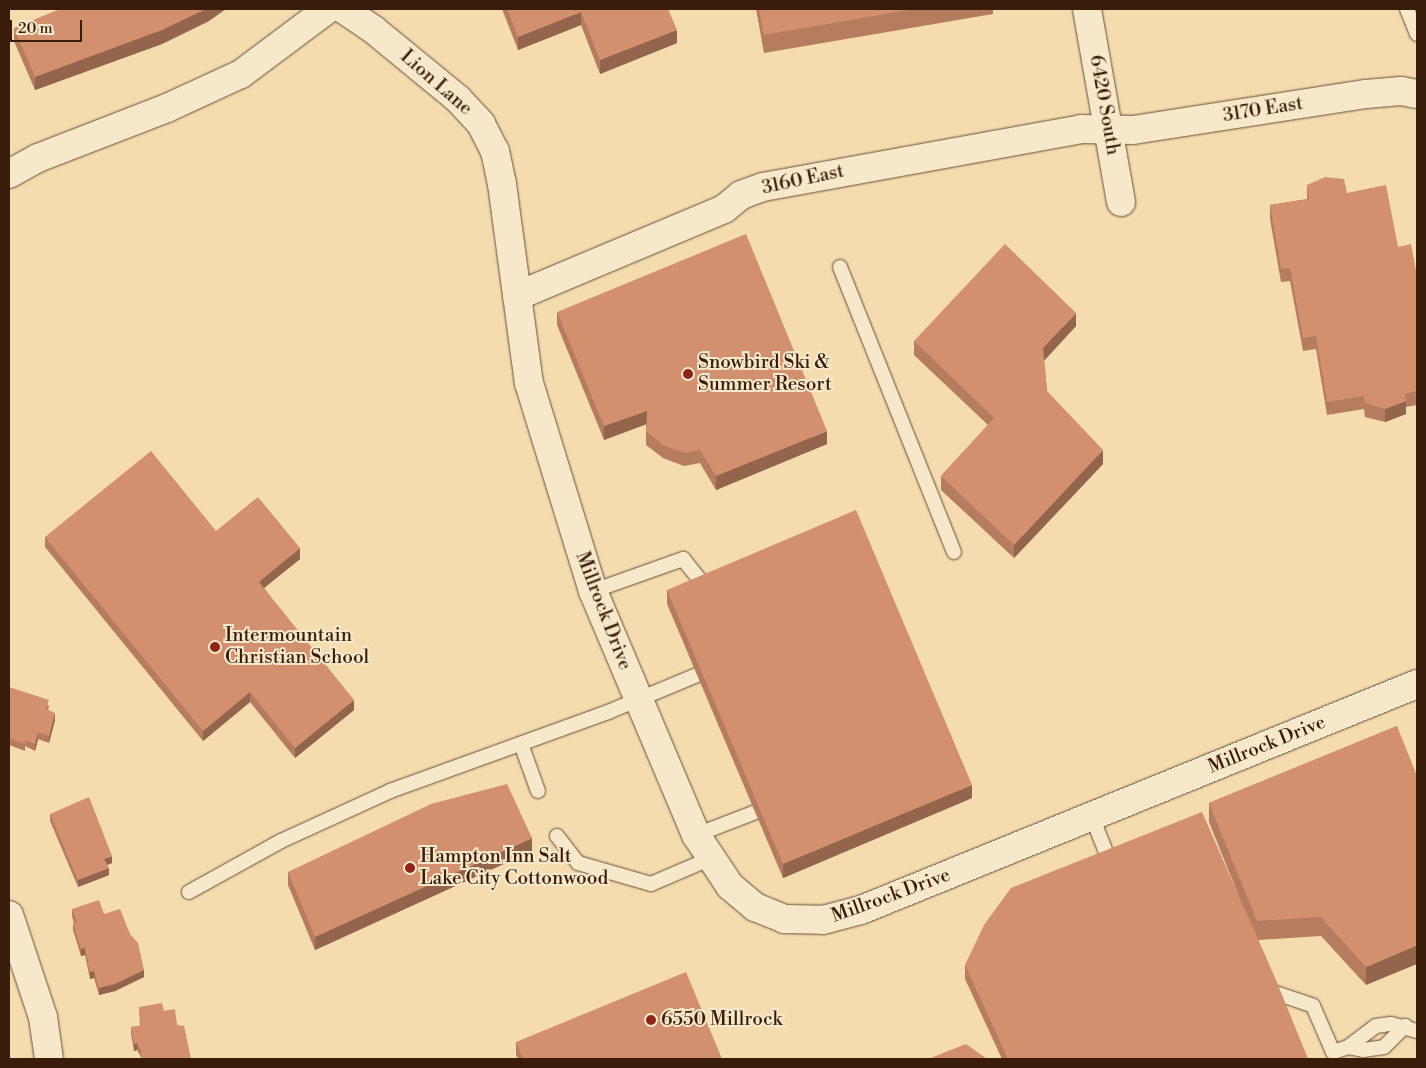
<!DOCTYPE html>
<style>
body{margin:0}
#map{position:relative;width:1426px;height:1068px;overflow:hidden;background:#f4dcaf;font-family:"Libre Bodoni",serif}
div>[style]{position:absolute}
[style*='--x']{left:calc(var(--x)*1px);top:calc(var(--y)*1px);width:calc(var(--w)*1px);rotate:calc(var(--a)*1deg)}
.roads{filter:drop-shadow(0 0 1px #684d33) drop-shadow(0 0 1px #684d33)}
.service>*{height:14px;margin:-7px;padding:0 7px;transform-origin:7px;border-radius:7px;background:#f8e8cb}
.minor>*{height:28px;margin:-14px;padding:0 14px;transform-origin:14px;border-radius:14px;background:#f8e8cb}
.tertiary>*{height:28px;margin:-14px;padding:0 14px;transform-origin:14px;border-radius:14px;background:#f8e8cb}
.wall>*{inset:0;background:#b57c5f}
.shaded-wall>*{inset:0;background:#93654d}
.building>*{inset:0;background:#d2906e}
.dots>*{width:14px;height:14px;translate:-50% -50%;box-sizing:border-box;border:2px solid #f8e8cb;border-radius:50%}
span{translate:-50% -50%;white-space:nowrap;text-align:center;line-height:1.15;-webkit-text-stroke:4px #f8e8cb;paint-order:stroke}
.street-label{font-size:19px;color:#391d0a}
.poi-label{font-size:19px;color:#391d0a}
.left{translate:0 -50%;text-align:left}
.frame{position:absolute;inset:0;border:10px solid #391d0a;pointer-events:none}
.scale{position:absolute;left:10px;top:20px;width:72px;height:22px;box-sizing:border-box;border:2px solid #391d0a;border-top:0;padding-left:6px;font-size:15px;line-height:18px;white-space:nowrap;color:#391d0a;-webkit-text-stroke:4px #f8e8cb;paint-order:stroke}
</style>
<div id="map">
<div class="roads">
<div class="service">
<i style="--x:1407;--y:9;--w:27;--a:68"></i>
<i style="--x:840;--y:267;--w:307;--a:68.2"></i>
<i style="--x:593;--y:591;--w:96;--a:-19.6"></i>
<i style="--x:683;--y:559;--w:36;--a:51"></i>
<i style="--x:521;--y:744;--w:50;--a:70.1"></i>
<i style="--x:1092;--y:817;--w:48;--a:68.2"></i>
<i style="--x:696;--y:835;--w:64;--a:-21"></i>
<i style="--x:557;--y:836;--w:34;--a:52"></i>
<i style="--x:578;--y:863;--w:76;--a:16"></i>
<i style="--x:651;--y:884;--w:63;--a:-23.3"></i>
<i style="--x:189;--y:892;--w:105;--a:-29"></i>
<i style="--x:281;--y:841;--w:120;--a:-24.6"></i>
<i style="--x:390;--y:791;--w:232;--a:-19.9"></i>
<i style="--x:608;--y:712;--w:96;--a:-22.6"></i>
<i style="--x:1276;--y:993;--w:39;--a:19"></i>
<i style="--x:1313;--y:1006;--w:50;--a:66.5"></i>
<i style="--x:1333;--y:1052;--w:16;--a:-18"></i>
<i style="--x:1348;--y:1047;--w:15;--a:11"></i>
<i style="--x:1363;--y:1050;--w:21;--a:-8"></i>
<i style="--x:1384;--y:1047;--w:30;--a:-45"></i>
<i style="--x:1348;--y:1047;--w:35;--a:-37"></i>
<i style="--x:1376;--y:1026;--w:15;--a:-8"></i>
<i style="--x:1391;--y:1024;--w:27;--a:15"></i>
</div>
<div class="minor">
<i style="--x:343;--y:9;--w:37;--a:34"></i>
<i style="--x:374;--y:30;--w:109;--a:39.4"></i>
<i style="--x:458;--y:99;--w:34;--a:47"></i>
<i style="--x:481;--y:124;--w:30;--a:63"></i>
<i style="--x:495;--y:151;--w:34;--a:78"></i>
<i style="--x:502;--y:184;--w:201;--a:82.3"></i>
<i style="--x:529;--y:383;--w:218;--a:72.9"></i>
<i style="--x:593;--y:591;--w:265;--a:67.1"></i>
<i style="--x:696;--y:835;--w:61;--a:56.3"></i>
<i style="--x:730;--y:886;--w:33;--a:40"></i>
<i style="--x:755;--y:907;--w:31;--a:22"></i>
<i style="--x:784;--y:919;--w:39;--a:1"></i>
<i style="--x:823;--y:920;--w:39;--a:-15"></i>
<i style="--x:861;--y:910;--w:600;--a:-22.12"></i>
<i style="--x:1087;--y:9;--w:196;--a:80"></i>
<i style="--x:517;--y:296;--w:225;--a:-22.8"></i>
<i style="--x:724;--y:209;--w:22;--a:-39"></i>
<i style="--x:741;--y:195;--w:23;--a:-20"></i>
<i style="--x:763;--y:187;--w:323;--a:-10.3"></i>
<i style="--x:1081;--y:129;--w:52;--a:1.1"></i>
<i style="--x:1133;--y:130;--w:236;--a:-8.8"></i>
<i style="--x:1366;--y:94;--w:35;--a:-5"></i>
<i style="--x:1401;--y:91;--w:16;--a:11"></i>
<i style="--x:9;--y:915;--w:108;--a:71.6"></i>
<i style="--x:43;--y:1017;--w:42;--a:81.9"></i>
</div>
<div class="tertiary">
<i style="--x:9;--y:174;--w:33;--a:-29"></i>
<i style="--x:38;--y:158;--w:138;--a:-21.2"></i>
<i style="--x:167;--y:108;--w:81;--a:-24.7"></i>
<i style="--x:241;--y:74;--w:109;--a:-36.8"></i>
</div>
</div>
<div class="wall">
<i style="clip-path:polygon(502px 9px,668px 9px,677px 43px,600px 74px,581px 25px,518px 50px)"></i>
<i style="clip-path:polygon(756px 9px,993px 9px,993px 14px,764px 53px)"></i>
<i style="clip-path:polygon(209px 21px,162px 44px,35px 90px,14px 41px,14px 28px)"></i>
<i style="clip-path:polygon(1307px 185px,1347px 193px,1398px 247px,1417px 276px,1417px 405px,1406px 407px,1406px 414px,1385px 422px,1365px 417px,1364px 409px,1327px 415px,1316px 349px,1303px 351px,1290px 281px,1281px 282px,1270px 219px,1270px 205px,1307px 199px)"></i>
<i style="clip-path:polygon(557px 312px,827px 444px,716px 490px,700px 463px,684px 466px,663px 458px,646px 445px,646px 424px,604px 440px,557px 325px)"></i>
<i style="clip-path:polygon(1076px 326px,1044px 360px,1047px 391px,1103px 464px,1014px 558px,941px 490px,941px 476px,988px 425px,914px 355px,914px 341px)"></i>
<i style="clip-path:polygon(216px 531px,300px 559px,264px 588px,354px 710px,295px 758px,250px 702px,203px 741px,45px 547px,45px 537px)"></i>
<i style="clip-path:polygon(667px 590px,972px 798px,783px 878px,667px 604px)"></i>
<i style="clip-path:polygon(9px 687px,49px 706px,48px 710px,55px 720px,49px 743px,38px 739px,35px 751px,25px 746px,25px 751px,9px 745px)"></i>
<i style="clip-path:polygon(1397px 726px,1366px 985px,1321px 936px,1258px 940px,1308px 1059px,1002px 1059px,965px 979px,965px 965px,1238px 894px,1209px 822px,1209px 803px)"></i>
<i style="clip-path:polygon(50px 814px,112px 863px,107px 865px,109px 875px,78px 887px,50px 821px)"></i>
<i style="clip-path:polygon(532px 851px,315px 950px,288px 885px,288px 872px)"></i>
<i style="clip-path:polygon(72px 909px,104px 914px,144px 977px,115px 991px,99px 995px,94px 978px,90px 979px,85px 955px,81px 956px,73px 930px,73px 923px,74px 923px,72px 916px)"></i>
<i style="clip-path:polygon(139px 1007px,164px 1011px,177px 1025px,191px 1059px,141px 1059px,141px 1057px,137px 1050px,134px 1051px,131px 1034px,131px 1027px,140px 1026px)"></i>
<i style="clip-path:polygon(516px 1042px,722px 1059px,518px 1059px,516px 1055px)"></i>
</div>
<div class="shaded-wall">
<i style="clip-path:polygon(206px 9px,226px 9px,209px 21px,162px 44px,35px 90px,35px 77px)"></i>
<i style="clip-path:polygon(581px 12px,581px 25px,518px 50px,518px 37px)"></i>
<i style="clip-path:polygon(677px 30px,677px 43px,600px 74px,600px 60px)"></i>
<i style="clip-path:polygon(1076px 313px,1076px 326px,1043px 362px,1043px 348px)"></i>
<i style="clip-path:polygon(1406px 401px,1406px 414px,1385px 422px,1385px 409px)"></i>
<i style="clip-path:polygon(647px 411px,647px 424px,604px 440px,604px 426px)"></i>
<i style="clip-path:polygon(827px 431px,827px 444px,716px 490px,716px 476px)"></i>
<i style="clip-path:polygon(1103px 450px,1103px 464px,1014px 558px,1014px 545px)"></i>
<i style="clip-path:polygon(300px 548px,300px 559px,259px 592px,259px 582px)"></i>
<i style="clip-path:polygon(250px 692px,250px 702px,203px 741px,203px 731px)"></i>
<i style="clip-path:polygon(354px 700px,354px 710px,295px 758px,295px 748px)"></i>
<i style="clip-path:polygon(55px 713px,55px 720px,49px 743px,49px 736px)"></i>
<i style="clip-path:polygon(38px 732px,38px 739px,35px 751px,35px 744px)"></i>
<i style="clip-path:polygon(972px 785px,972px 798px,783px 878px,783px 864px)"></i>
<i style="clip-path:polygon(532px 838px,532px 851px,315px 950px,315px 937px)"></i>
<i style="clip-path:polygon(112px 856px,112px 863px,104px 866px,104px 859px)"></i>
<i style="clip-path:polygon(109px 868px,109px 875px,78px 887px,78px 880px)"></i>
<i style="clip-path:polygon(1417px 945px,1417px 964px,1366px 985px,1366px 967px)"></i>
<i style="clip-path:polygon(85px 948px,85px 955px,81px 956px,81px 949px)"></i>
<i style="clip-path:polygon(144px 970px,144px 977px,115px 991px,99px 995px,99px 988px)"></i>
<i style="clip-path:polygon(94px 971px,94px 978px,90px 979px,90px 972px)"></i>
<i style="clip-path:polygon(137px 1043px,137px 1050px,134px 1051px,134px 1044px)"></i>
</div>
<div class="building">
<i style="clip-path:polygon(60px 9px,206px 9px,162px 30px,35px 77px,14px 28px)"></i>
<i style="clip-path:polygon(507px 9px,668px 9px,677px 30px,600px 60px,581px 12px,518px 37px)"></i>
<i style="clip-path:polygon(759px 9px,913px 9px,764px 35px)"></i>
<i style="clip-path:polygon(1325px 177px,1344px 179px,1347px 193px,1386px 185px,1398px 247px,1411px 244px,1417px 276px,1417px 391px,1405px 394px,1406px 401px,1385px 409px,1365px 403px,1364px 396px,1327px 402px,1316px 336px,1303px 338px,1290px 268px,1281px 269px,1270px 205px,1309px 199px,1307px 185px)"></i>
<i style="clip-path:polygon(746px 234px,827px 431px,716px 476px,700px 450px,684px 453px,663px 445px,646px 431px,647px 411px,604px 426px,557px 312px)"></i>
<i style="clip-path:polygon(1005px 244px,1076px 313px,1043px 348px,1047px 391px,1103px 450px,1014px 545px,941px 476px,994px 418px,914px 341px)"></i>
<i style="clip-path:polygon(151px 451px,216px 531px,258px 497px,300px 548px,259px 582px,354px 700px,295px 748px,250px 692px,203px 731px,45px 537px)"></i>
<i style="clip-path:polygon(856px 510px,972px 785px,783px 864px,667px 590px)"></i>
<i style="clip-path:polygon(9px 687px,49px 700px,46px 709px,55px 713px,49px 736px,38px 732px,35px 744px,25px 740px,25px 744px,9px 738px)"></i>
<i style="clip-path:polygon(1397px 726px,1417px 776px,1417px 945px,1366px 967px,1321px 917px,1257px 921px,1209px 803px)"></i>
<i style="clip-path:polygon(507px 784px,532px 838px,315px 937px,288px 872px,431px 804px)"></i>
<i style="clip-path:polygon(89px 797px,112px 856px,104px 859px,109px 868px,78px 880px,50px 814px)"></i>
<i style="clip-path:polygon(1202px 812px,1276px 980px,1308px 1059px,1008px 1059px,965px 965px,984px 925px,1011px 888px)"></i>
<i style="clip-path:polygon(99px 900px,104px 914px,120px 909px,130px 934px,138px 943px,144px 970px,115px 984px,99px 988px,94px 971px,90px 972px,85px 948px,81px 949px,73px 923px,77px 922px,72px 909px)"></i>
<i style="clip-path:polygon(686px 972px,722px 1059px,523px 1059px,516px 1042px)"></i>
<i style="clip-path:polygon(162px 1003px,164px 1011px,175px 1009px,177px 1025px,184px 1026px,191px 1059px,142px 1059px,141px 1050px,137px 1043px,134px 1044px,131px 1027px,141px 1026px,139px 1007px)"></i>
<i style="clip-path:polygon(966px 1044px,987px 1059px,928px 1059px)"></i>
</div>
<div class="dots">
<i style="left:688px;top:374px;background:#8f2418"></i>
<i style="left:215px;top:647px;background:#8f2418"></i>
<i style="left:410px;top:868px;background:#8f2418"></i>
<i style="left:651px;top:1020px;background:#8f2418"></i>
</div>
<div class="street-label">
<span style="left:436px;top:83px;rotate:41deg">Lion Lane</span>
<span style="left:1104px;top:105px;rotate:80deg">6420 South</span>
<span style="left:1263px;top:110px;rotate:-9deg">3170 East</span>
<span style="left:803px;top:180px;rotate:-12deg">3160 East</span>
<span style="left:603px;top:611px;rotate:69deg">Millrock Drive</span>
<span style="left:1267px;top:745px;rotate:-22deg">Millrock Drive</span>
<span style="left:891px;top:896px;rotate:-20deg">Millrock Drive</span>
</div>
<div class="poi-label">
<span class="left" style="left:698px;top:374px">Snowbird Ski &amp;<br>Summer Resort</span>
<span class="left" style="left:225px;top:647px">Intermountain<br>Christian School</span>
<span class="left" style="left:420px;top:868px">Hampton Inn Salt<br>Lake City Cottonwood</span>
<span class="left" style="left:661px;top:1020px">6550 Millrock</span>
</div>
<div class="frame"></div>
<div class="scale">20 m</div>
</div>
